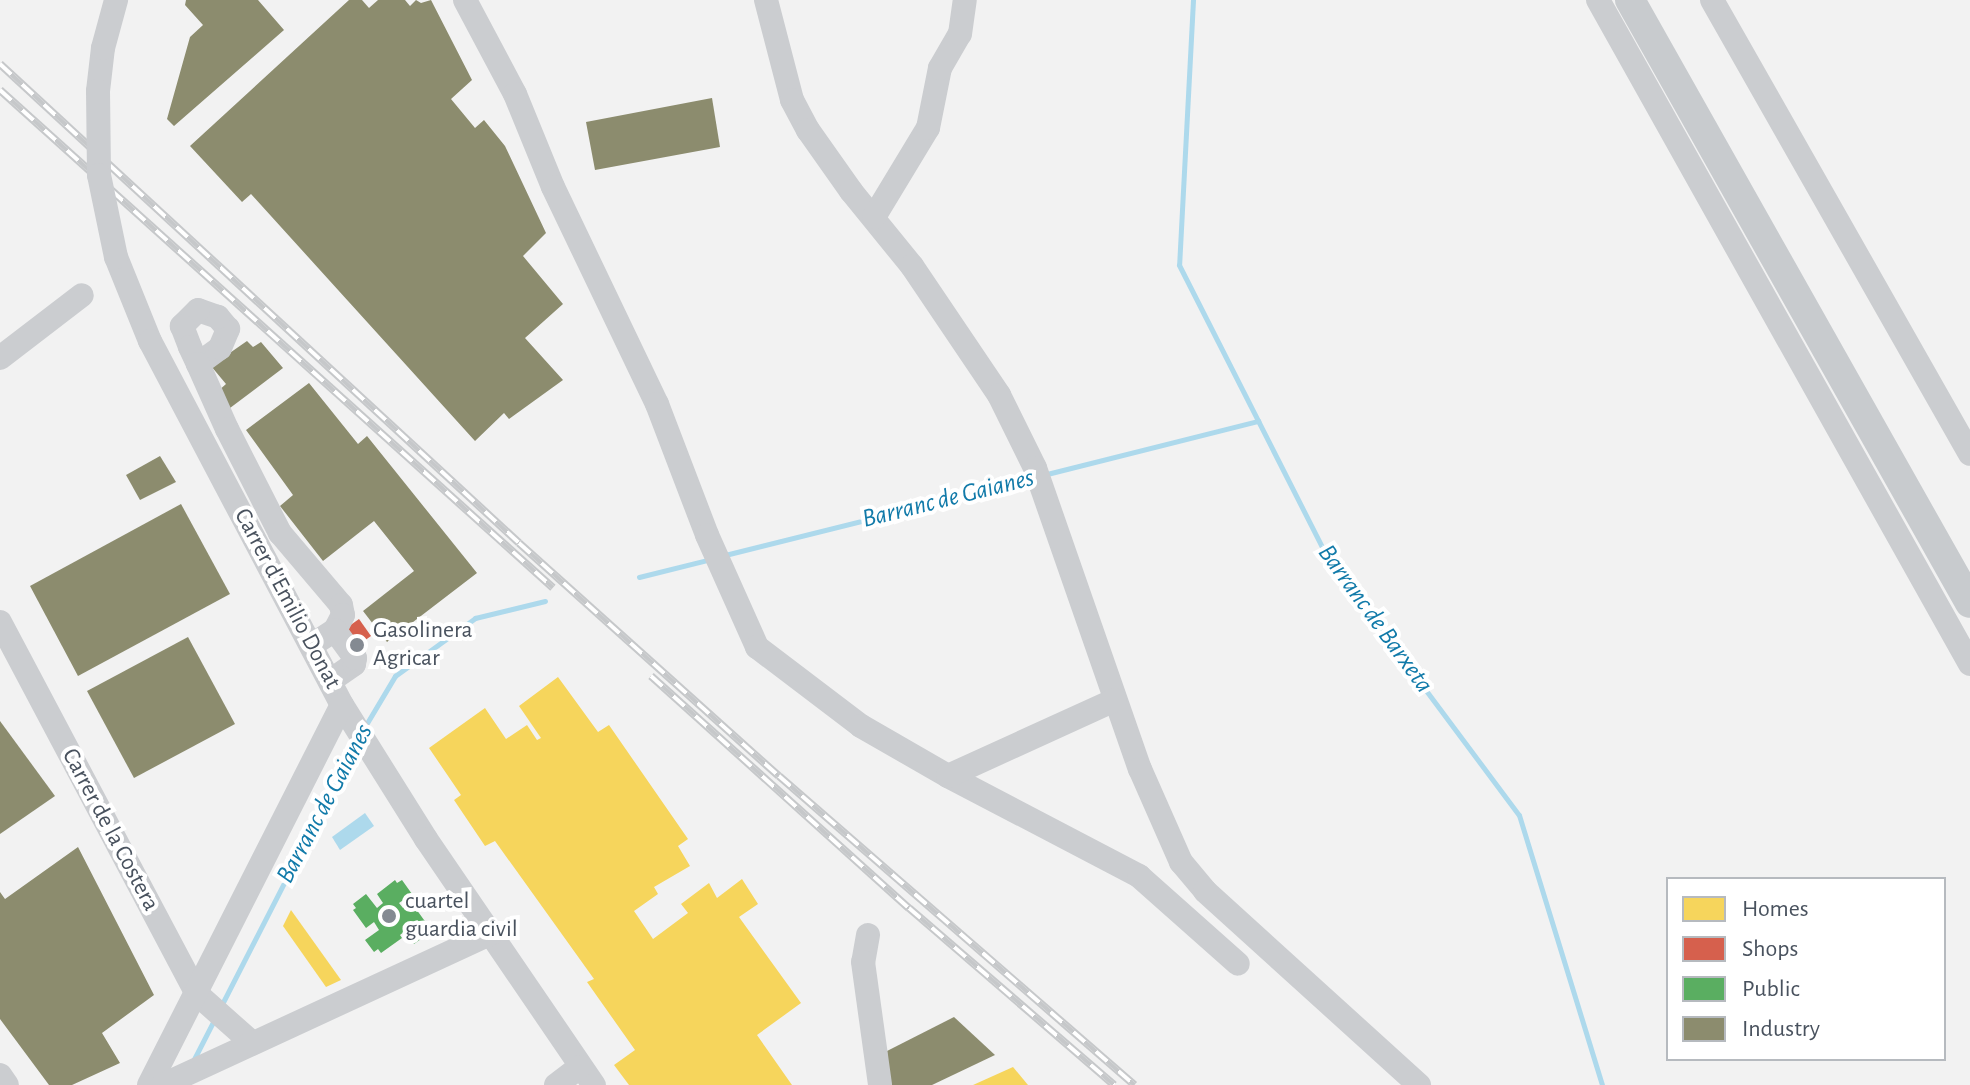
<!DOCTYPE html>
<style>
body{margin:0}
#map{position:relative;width:1970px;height:1085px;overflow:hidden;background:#f2f2f2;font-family:"Alegreya Sans",sans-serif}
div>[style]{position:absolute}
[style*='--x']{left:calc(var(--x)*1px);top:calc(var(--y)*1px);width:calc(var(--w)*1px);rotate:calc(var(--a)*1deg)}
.water>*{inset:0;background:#add9ec}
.homes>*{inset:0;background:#f6d55c}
.shops>*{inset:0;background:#d6604d}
.public>*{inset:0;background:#5aae61}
.industry>*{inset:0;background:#8c8c6e}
.stream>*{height:5px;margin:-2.5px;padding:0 2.5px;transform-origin:2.5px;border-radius:2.5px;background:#add9ec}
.minor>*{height:24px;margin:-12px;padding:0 12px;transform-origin:12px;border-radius:12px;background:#cbcdd0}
.major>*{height:30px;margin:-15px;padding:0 15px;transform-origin:15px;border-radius:15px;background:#c8cbce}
.rail>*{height:8px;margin-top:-4px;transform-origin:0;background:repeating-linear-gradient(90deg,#fff 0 15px,#c6c8ca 0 30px);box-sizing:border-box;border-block:2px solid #c6c8ca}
.minor-bridge>*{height:24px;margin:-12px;padding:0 12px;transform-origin:12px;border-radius:12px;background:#cbcdd0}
.dots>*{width:22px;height:22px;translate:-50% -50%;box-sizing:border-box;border:4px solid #fff;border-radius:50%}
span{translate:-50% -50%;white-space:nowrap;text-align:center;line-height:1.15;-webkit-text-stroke:8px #fff;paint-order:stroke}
.street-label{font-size:24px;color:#49525e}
.poi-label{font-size:24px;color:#49525e}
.left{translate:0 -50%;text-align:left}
.water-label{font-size:26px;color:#117aa9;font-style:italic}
.legend{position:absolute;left:1666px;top:877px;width:280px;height:184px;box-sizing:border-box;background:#fff;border:2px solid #b6babf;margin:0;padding:10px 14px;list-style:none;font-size:24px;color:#49525e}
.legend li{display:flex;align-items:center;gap:16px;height:40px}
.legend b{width:40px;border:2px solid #b6babf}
</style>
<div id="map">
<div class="water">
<i style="clip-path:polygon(365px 813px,374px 826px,340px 850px,332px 837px)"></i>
</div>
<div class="homes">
<i style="clip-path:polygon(558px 677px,598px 732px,609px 725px,688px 839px,678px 846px,690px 866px,654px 887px,658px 894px,634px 911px,653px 939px,688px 913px,681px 904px,709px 883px,717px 898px,742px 879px,758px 904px,739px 917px,801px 1003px,757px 1035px,792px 1085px,629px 1085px,614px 1065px,635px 1050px,587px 982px,594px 979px,495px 841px,485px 846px,454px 800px,461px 795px,429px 748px,485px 708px,506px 739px,527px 725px,537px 740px,541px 738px,519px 706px)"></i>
<i style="clip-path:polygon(291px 910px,341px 980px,326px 987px,283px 926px)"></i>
<i style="clip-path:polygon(1013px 1067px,1028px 1085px,973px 1085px)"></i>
</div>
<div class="shops">
<i style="clip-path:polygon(359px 619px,371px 636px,357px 646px,345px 629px)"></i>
</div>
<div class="public">
<i style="clip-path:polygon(395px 880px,397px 883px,402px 880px,412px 894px,399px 903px,403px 908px,411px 902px,432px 931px,414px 944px,405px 931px,400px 935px,402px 938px,381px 953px,378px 949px,374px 952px,365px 940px,379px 930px,374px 922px,366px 928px,353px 910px,356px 908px,353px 904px,366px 894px,377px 908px,383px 903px,377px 894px)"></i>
</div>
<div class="industry">
<i style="clip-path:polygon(186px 0,258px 0,284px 30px,174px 126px,167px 119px,190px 37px,203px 25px,185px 5px)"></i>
<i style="clip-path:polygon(349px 0,362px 0,369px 8px,378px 0,405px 0,410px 6px,416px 0,421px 3px,431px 0,472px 80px,451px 99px,475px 128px,484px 120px,505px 146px,546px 233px,523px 256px,563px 304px,525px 338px,563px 380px,509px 419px,504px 413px,475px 441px,251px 194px,242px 202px,190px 146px)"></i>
<i style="clip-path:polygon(712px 98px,720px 147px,595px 170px,586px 122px)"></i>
<i style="clip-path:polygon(247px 341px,253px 347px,261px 342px,283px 368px,230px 408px,217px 392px,226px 384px,211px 366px)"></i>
<i style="clip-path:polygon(309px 383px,358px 444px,367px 436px,477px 573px,387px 642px,363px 611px,414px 571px,374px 521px,323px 561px,280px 506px,293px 495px,246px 430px)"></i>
<i style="clip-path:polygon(160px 456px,176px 482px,140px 500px,126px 475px)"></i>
<i style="clip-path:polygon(181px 504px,230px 594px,78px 676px,30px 586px)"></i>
<i style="clip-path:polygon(188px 637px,235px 724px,134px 778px,87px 691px)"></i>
<i style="clip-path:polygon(0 721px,55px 796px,0 834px)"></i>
<i style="clip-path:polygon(78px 847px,154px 995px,102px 1033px,120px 1063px,72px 1085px,49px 1085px,0 1019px,0 892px,5px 899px)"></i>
<i style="clip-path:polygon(954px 1017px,995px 1055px,932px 1085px,890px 1085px,887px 1051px)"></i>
</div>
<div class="stream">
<i style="--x:1193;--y:0;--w:265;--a:93"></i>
<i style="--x:1179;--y:265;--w:330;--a:63.1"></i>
<i style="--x:1328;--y:559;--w:319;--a:53.3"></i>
<i style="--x:1519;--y:815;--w:282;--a:72.9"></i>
<i style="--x:1043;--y:475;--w:222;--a:-14.1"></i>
<i style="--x:725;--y:555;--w:313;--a:-14"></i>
<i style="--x:639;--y:577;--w:74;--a:-14"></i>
<i style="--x:364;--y:728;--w:61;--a:-59.2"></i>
<i style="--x:395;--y:676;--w:99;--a:-35.9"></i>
<i style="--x:475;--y:618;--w:72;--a:-13.7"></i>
<i style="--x:221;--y:1006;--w:299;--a:-62.9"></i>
<i style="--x:192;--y:1063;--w:51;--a:-62.9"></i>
</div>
<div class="minor">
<i style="--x:465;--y:0;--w:106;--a:62"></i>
<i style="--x:515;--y:94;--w:100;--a:67.8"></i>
<i style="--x:553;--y:187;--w:241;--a:64.4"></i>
<i style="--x:657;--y:404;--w:140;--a:69.1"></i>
<i style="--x:707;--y:535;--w:123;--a:65.9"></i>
<i style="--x:757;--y:647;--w:131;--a:37.2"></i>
<i style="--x:861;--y:726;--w:100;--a:29.9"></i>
<i style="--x:948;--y:776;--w:216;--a:27.6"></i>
<i style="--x:1139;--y:876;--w:132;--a:41.6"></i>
<i style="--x:766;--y:0;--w:103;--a:75.4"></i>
<i style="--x:792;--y:100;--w:34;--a:62"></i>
<i style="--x:808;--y:130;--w:75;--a:54.8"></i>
<i style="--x:851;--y:191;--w:97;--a:50.9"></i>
<i style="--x:912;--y:266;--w:156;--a:56"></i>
<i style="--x:999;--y:395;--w:81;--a:63.7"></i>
<i style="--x:1035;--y:468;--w:319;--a:70.8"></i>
<i style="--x:1140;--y:769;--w:102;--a:66.2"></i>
<i style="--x:1181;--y:862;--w:38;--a:50"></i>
<i style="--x:1205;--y:891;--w:289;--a:42.2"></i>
<i style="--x:1598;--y:0;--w:761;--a:60.74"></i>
<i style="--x:1712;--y:0;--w:522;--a:60.39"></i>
<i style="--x:98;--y:91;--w:43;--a:-83.4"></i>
<i style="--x:103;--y:48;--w:50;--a:-74.8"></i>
<i style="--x:874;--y:217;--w:104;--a:-58.8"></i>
<i style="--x:928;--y:128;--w:61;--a:-78.7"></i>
<i style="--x:940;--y:68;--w:39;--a:-60"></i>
<i style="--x:960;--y:34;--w:34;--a:-82"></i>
<i style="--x:116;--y:257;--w:91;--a:68"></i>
<i style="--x:150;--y:341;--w:412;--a:62.2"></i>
<i style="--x:342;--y:705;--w:158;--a:57.9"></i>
<i style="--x:426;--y:839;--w:298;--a:55.7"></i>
<i style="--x:0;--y:358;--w:103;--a:-37.5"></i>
<i style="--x:198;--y:364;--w:27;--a:-36"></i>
<i style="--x:220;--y:348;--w:21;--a:-67"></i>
<i style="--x:228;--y:329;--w:16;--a:-130"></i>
<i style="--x:218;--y:317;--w:21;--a:-161"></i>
<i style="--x:198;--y:310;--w:23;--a:135"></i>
<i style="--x:182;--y:326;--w:22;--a:69"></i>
<i style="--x:190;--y:347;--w:19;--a:65"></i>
<i style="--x:198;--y:364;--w:71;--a:66"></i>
<i style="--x:227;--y:429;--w:117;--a:63"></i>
<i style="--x:280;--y:533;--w:94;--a:49.7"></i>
<i style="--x:341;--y:605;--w:10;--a:79"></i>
<i style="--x:343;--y:615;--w:17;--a:118"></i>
<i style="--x:335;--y:630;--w:27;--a:147"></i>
<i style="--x:0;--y:622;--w:421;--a:62.1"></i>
<i style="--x:197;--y:994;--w:72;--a:41.6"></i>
<i style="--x:330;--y:681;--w:29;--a:-35"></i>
<i style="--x:354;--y:664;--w:6;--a:-81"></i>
<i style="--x:355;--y:658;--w:34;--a:-126"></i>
<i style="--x:948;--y:776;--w:183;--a:-24.5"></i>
<i style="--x:868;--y:935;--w:27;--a:100"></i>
<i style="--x:863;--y:962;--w:124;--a:82.1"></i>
<i style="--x:0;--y:1075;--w:12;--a:55"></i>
<i style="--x:149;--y:1085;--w:426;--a:-63.1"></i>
<i style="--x:163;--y:1085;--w:362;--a:-24.8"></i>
<i style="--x:556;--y:1085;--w:30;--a:-37"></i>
</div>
<div class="major">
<i style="--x:1630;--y:0;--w:692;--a:60.58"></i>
</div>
<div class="rail">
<i style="--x:0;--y:64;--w:706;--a:42.7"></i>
<i style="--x:519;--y:543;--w:349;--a:41.9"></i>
<i style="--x:779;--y:776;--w:471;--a:41"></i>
<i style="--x:0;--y:90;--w:744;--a:42"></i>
<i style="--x:651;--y:676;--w:347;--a:42"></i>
<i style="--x:909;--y:908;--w:271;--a:40.8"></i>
</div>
<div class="minor-bridge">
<i style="--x:98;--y:91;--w:84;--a:89.3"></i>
<i style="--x:99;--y:175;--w:84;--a:78.3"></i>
</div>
<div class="dots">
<i style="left:357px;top:645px;background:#848a92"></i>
<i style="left:389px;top:916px;background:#848a92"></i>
</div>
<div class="street-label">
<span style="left:287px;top:599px;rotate:62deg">Carrer d'Emilio Donat</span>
<span style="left:110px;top:830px;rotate:62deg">Carrer de la Costera</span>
</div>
<div class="poi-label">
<span class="left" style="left:373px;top:645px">Gasolinera<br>Agricar</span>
<span class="left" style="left:405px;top:916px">cuartel<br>guardia civil</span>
</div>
<div class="water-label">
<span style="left:948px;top:499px;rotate:-14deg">Barranc de Gaianes</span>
<span style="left:1375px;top:619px;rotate:54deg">Barranc de Barxeta</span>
<span style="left:325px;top:804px;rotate:-62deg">Barranc de Gaianes</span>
</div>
<ul class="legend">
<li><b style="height:22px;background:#f6d55c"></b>Homes</li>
<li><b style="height:22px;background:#d6604d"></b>Shops</li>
<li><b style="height:22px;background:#5aae61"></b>Public</li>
<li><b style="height:22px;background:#8c8c6e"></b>Industry</li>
</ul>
</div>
